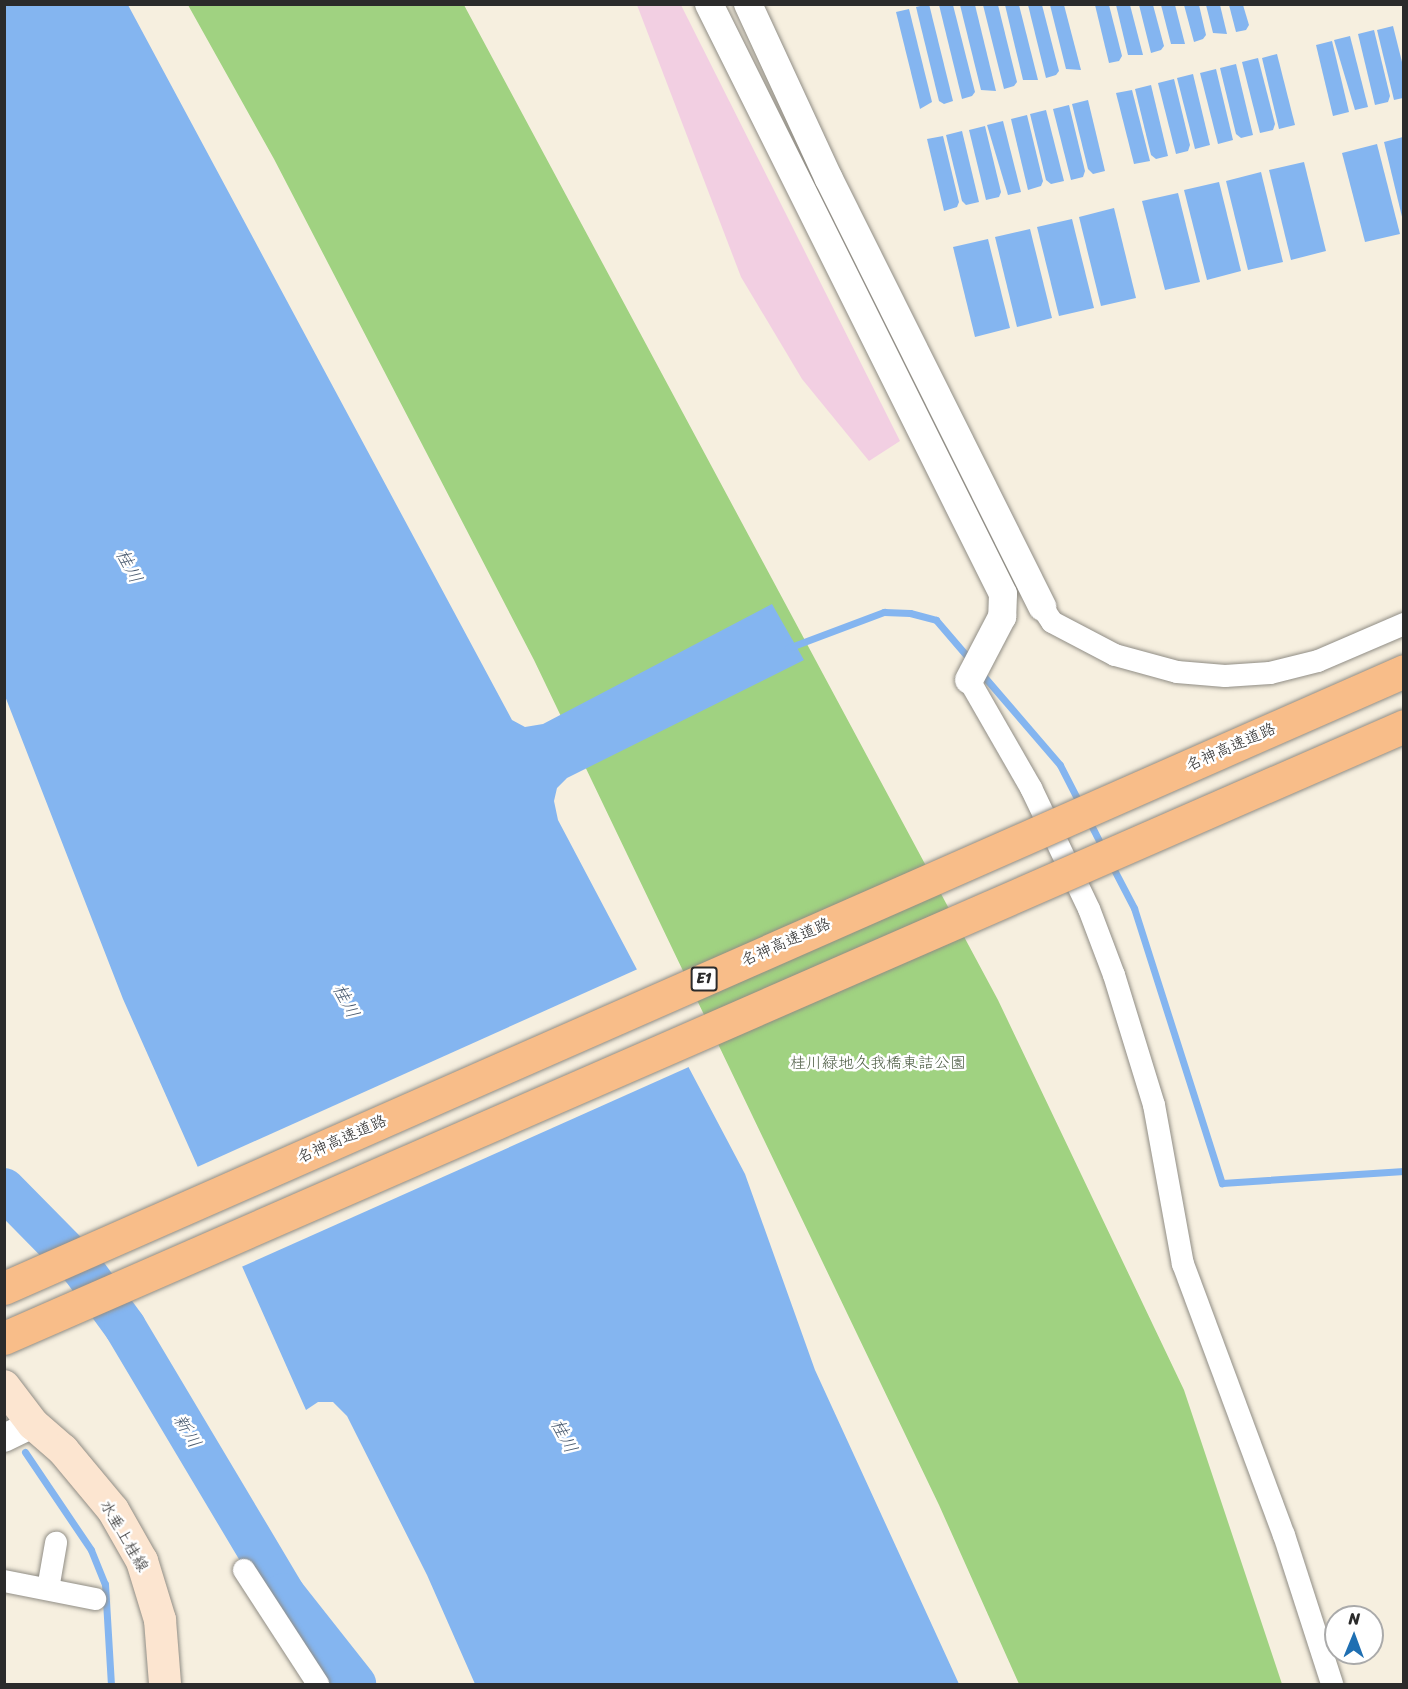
<!DOCTYPE html>
<meta charset="utf-8">
<style>
body{margin:0}
#map{position:relative;width:1408px;height:1689px;overflow:hidden;background:#f6efdf;font-family:Sriracha,"Klee One",sans-serif}
div>[style]{position:absolute}
[style*='--x']{left:calc(var(--x)*1px);top:calc(var(--y)*1px);width:calc(var(--w)*1px);rotate:calc(var(--a)*1deg)}
.built>*{inset:0;background:#f2cfe2}
.green>*{inset:0;background:#a0d281}
.water>*{inset:0;background:#84b5f0}
.pier>*{inset:0;background:#f6efdf}
.stream>*{height:7px;margin:-3.5px;padding:0 3.5px;transform-origin:3.5px;border-radius:3.5px;background:#84b5f0}
.river>*{height:42px;margin:-21px;padding:0 21px;transform-origin:21px;border-radius:21px;background:#84b5f0}
.roads{filter:drop-shadow(0 0 2px #908d85) drop-shadow(0 0 2px #908d85)}
.minor>*{height:22px;margin:-11px;padding:0 11px;transform-origin:11px;border-radius:11px;background:#fff}
.tertiary>*{height:28px;margin:-14px;padding:0 14px;transform-origin:14px;border-radius:14px;background:#fff}
.secondary>*{height:32px;margin:-16px;padding:0 16px;transform-origin:16px;border-radius:16px;background:#fce5d0}
.bridges{filter:drop-shadow(0 0 2px #908d85) drop-shadow(0 0 2px #908d85)}
.motorway-bridge>*{height:33px;margin:-16.5px;padding:0 16.5px;transform-origin:16.5px;border-radius:16.5px;background:#f8bd89}
span{translate:-50% -50%;white-space:nowrap;text-align:center;line-height:1.15;-webkit-text-stroke:5px #fff;paint-order:stroke}
.shield-label span{padding:2px 4px;background:#fff;border:2px solid;border-radius:4px;-webkit-text-stroke-width:0}
.shield-label{font-size:15px;color:#2b2b2b;font-weight:700}
.street-label{font-size:16px;color:#2b2b2b}
.park-label{font-size:16px;color:#4e5d45}
.water-label{font-size:18px;color:#4a5b70;font-style:italic}
.frame{position:absolute;inset:0;border:6px solid #2b2b2b;pointer-events:none}
.north{position:absolute;left:1324px;top:1605px;width:60px;height:60px;box-sizing:border-box;background:#fff;border:2px solid #aaa;border-radius:50%;rotate:1deg;font-size:16px;font-weight:700;line-height:24px;text-align:center;color:#2b2b2b}
.north::after{content:'';display:block;margin:auto;width:21px;height:27px;background:#1f6fb2;clip-path:polygon(50% 0,100% 100%,50% 72%,0 100%)}
</style>
<div id="map">
<div class="built">
<i style="clip-path:polygon(637px 5px,681px 5px,900px 441px,869px 461px,802px 379px,741px 277px)"></i>
</div>
<div class="green">
<i style="clip-path:polygon(188px 5px,464px 5px,998px 1000px,1184px 1390px,1282px 1684px,1019px 1684px,939px 1505px,534px 660px,274px 159px)"></i>
</div>
<div class="water">
<i style="clip-path:polygon(929px 4px,953px 101px,944px 104px,939px 101px,916px 7px)"></i>
<i style="clip-path:polygon(5px 5px,128px 5px,512px 720px,525px 727px,543px 724px,772px 604px,804px 660px,567px 778px,557px 788px,554px 801px,558px 820px,745px 1174px,815px 1370px,959px 1684px,475px 1684px,427px 1575px,347px 1416px,333px 1402px,318px 1402px,306px 1410px,123px 999px,5px 696px)"></i>
<i style="clip-path:polygon(939px 5px,953px 5px,975px 92px,972px 96px,962px 99px)"></i>
<i style="clip-path:polygon(960px 5px,975px 5px,996px 91px,981px 90px)"></i>
<i style="clip-path:polygon(983px 5px,998px 5px,1017px 82px,1014px 86px,1004px 89px)"></i>
<i style="clip-path:polygon(1005px 5px,1019px 5px,1038px 80px,1023px 80px)"></i>
<i style="clip-path:polygon(1028px 5px,1042px 5px,1059px 71px,1056px 75px,1046px 78px)"></i>
<i style="clip-path:polygon(1050px 5px,1064px 5px,1081px 70px,1066px 69px)"></i>
<i style="clip-path:polygon(1095px 5px,1109px 5px,1122px 56px,1119px 61px,1109px 63px)"></i>
<i style="clip-path:polygon(1116px 5px,1130px 5px,1143px 55px,1128px 55px)"></i>
<i style="clip-path:polygon(1139px 5px,1153px 5px,1164px 46px,1161px 50px,1151px 53px)"></i>
<i style="clip-path:polygon(1161px 5px,1175px 5px,1185px 44px,1171px 44px)"></i>
<i style="clip-path:polygon(1184px 5px,1199px 5px,1206px 35px,1203px 39px,1194px 42px)"></i>
<i style="clip-path:polygon(1206px 5px,1220px 5px,1227px 34px,1213px 33px)"></i>
<i style="clip-path:polygon(1229px 5px,1243px 5px,1249px 25px,1246px 30px,1236px 32px)"></i>
<i style="clip-path:polygon(909px 9px,932px 102px,920px 109px,896px 12px)"></i>
<i style="clip-path:polygon(1393px 26px,1404px 70px,1403px 98px,1394px 100px,1377px 30px)"></i>
<i style="clip-path:polygon(1374px 30px,1390px 96px,1388px 102px,1375px 105px,1358px 34px)"></i>
<i style="clip-path:polygon(1350px 36px,1368px 107px,1355px 110px,1334px 40px)"></i>
<i style="clip-path:polygon(1332px 41px,1349px 112px,1333px 116px,1316px 45px)"></i>
<i style="clip-path:polygon(1277px 54px,1295px 125px,1279px 129px,1262px 58px)"></i>
<i style="clip-path:polygon(1258px 58px,1275px 124px,1273px 130px,1260px 133px,1242px 62px)"></i>
<i style="clip-path:polygon(1236px 64px,1253px 135px,1241px 138px,1236px 134px,1220px 68px)"></i>
<i style="clip-path:polygon(1216px 69px,1233px 140px,1218px 144px,1200px 73px)"></i>
<i style="clip-path:polygon(1193px 74px,1210px 145px,1195px 149px,1177px 78px)"></i>
<i style="clip-path:polygon(1174px 79px,1190px 145px,1188px 151px,1176px 154px,1158px 83px)"></i>
<i style="clip-path:polygon(1151px 85px,1168px 156px,1156px 159px,1151px 155px,1135px 89px)"></i>
<i style="clip-path:polygon(1132px 90px,1150px 161px,1134px 164px,1116px 93px)"></i>
<i style="clip-path:polygon(1088px 100px,1105px 171px,1093px 174px,1088px 169px,1072px 104px)"></i>
<i style="clip-path:polygon(1069px 105px,1085px 171px,1083px 177px,1071px 180px,1053px 109px)"></i>
<i style="clip-path:polygon(1046px 110px,1064px 181px,1051px 184px,1046px 180px,1030px 114px)"></i>
<i style="clip-path:polygon(1027px 115px,1043px 181px,1041px 186px,1028px 190px,1011px 119px)"></i>
<i style="clip-path:polygon(1003px 121px,1021px 192px,1008px 195px,987px 125px)"></i>
<i style="clip-path:polygon(985px 126px,1001px 192px,999px 197px,986px 200px,969px 130px)"></i>
<i style="clip-path:polygon(962px 131px,979px 202px,966px 205px,962px 201px,946px 135px)"></i>
<i style="clip-path:polygon(943px 136px,959px 202px,957px 207px,944px 211px,927px 139px)"></i>
<i style="clip-path:polygon(1403px 137px,1404px 137px,1403px 221px,1384px 142px)"></i>
<i style="clip-path:polygon(1377px 144px,1400px 234px,1365px 242px,1342px 153px)"></i>
<i style="clip-path:polygon(1304px 162px,1326px 251px,1291px 260px,1269px 170px)"></i>
<i style="clip-path:polygon(1261px 172px,1283px 262px,1248px 270px,1226px 181px)"></i>
<i style="clip-path:polygon(1219px 182px,1241px 271px,1207px 280px,1184px 190px)"></i>
<i style="clip-path:polygon(1178px 193px,1200px 282px,1165px 290px,1142px 201px)"></i>
<i style="clip-path:polygon(1114px 208px,1136px 298px,1101px 306px,1079px 217px)"></i>
<i style="clip-path:polygon(1072px 219px,1094px 308px,1059px 316px,1037px 227px)"></i>
<i style="clip-path:polygon(1030px 229px,1052px 318px,1017px 327px,995px 237px)"></i>
<i style="clip-path:polygon(988px 239px,1010px 328px,975px 337px,953px 247px)"></i>
</div>
<div class="pier">
<i style="clip-path:polygon(640px 968px,691px 1066px,239px 1268px,195px 1168px)"></i>
</div>
<div class="stream">
<i style="--x:788;--y:648;--w:103;--a:-20.6"></i>
<i style="--x:884;--y:612;--w:26;--a:2"></i>
<i style="--x:910;--y:613;--w:27;--a:15"></i>
<i style="--x:936;--y:620;--w:55;--a:49.4"></i>
<i style="--x:981;--y:673;--w:121;--a:49.3"></i>
<i style="--x:1060;--y:765;--w:44;--a:62.9"></i>
<i style="--x:1088;--y:819;--w:31;--a:63"></i>
<i style="--x:1110;--y:862;--w:52;--a:62.4"></i>
<i style="--x:1134;--y:908;--w:289;--a:72.3"></i>
<i style="--x:1222;--y:1183;--w:182;--a:-3.8"></i>
<i style="--x:25;--y:1452;--w:118;--a:56"></i>
<i style="--x:91;--y:1550;--w:37;--a:68"></i>
<i style="--x:105;--y:1584;--w:100;--a:86.6"></i>
</div>
<div class="river">
<i style="--x:4;--y:1189;--w:111;--a:45.4"></i>
<i style="--x:82;--y:1268;--w:73;--a:53.9"></i>
<i style="--x:125;--y:1327;--w:311;--a:59.2"></i>
<i style="--x:284;--y:1594;--w:115;--a:51.7"></i>
</div>
<div class="roads">
<div class="minor">
<i style="--x:1042;--y:607;--w:18;--a:56"></i>
<i style="--x:1052;--y:622;--w:71;--a:27.6"></i>
<i style="--x:1115;--y:655;--w:64;--a:15.3"></i>
<i style="--x:1177;--y:672;--w:48;--a:4.8"></i>
<i style="--x:1225;--y:676;--w:45;--a:-3.8"></i>
<i style="--x:1270;--y:673;--w:49;--a:-14"></i>
<i style="--x:1318;--y:661;--w:94;--a:-23.3"></i>
<i style="--x:969;--y:680;--w:125;--a:60.1"></i>
<i style="--x:1031;--y:788;--w:134;--a:64.4"></i>
<i style="--x:1089;--y:909;--w:71;--a:69.3"></i>
<i style="--x:1114;--y:975;--w:136;--a:72.9"></i>
<i style="--x:1154;--y:1105;--w:162;--a:79.7"></i>
<i style="--x:1183;--y:1264;--w:289;--a:69.6"></i>
<i style="--x:1284;--y:1535;--w:157;--a:72.1"></i>
<i style="--x:244;--y:1570;--w:136;--a:57"></i>
<i style="--x:4;--y:1581;--w:93;--a:11.2"></i>
<i style="--x:48;--y:1589;--w:47;--a:-80.1"></i>
</div>
<div class="tertiary">
<i style="--x:709;--y:4;--w:659;--a:63.51"></i>
<i style="--x:1003;--y:594;--w:23;--a:92"></i>
<i style="--x:1002;--y:617;--w:71;--a:117.6"></i>
<i style="--x:748;--y:4;--w:193;--a:65.2"></i>
<i style="--x:829;--y:179;--w:478;--a:63.5"></i>
<i style="--x:4;--y:1438;--w:32;--a:-26"></i>
</div>
<div class="secondary">
<i style="--x:4;--y:1386;--w:48;--a:52.7"></i>
<i style="--x:33;--y:1424;--w:40;--a:41"></i>
<i style="--x:63;--y:1450;--w:78;--a:50.2"></i>
<i style="--x:113;--y:1510;--w:59;--a:60.4"></i>
<i style="--x:142;--y:1561;--w:62;--a:73"></i>
<i style="--x:160;--y:1620;--w:64;--a:85.5"></i>
</div>
</div>
<div class="bridges">
<div class="motorway-bridge">
<i style="--x:4;--y:1288;--w:1530;--a:-23.78"></i>
<i style="--x:4;--y:1338;--w:1528;--a:-23.61"></i>
</div>
</div>
<div class="shield-label">
<span style="left:704px;top:979px">E1</span>
</div>
<div class="street-label">
<span style="left:1231px;top:747px;rotate:-24deg">名神高速道路</span>
<span style="left:786px;top:942px;rotate:-24deg">名神高速道路</span>
<span style="left:342px;top:1139px;rotate:-24deg">名神高速道路</span>
<span style="left:124px;top:1536px;rotate:60deg">水垂上桂線</span>
</div>
<div class="park-label">
<span style="left:878px;top:1063px">桂川緑地久我橋東詰公園</span>
</div>
<div class="water-label">
<span style="left:129px;top:566px;rotate:63deg">桂川</span>
<span style="left:346px;top:1001px;rotate:63deg">桂川</span>
<span style="left:187px;top:1431px;rotate:59deg">新川</span>
<span style="left:564px;top:1436px;rotate:63deg">桂川</span>
</div>
<div class="frame"></div>
<div class="north">N</div>
</div>
